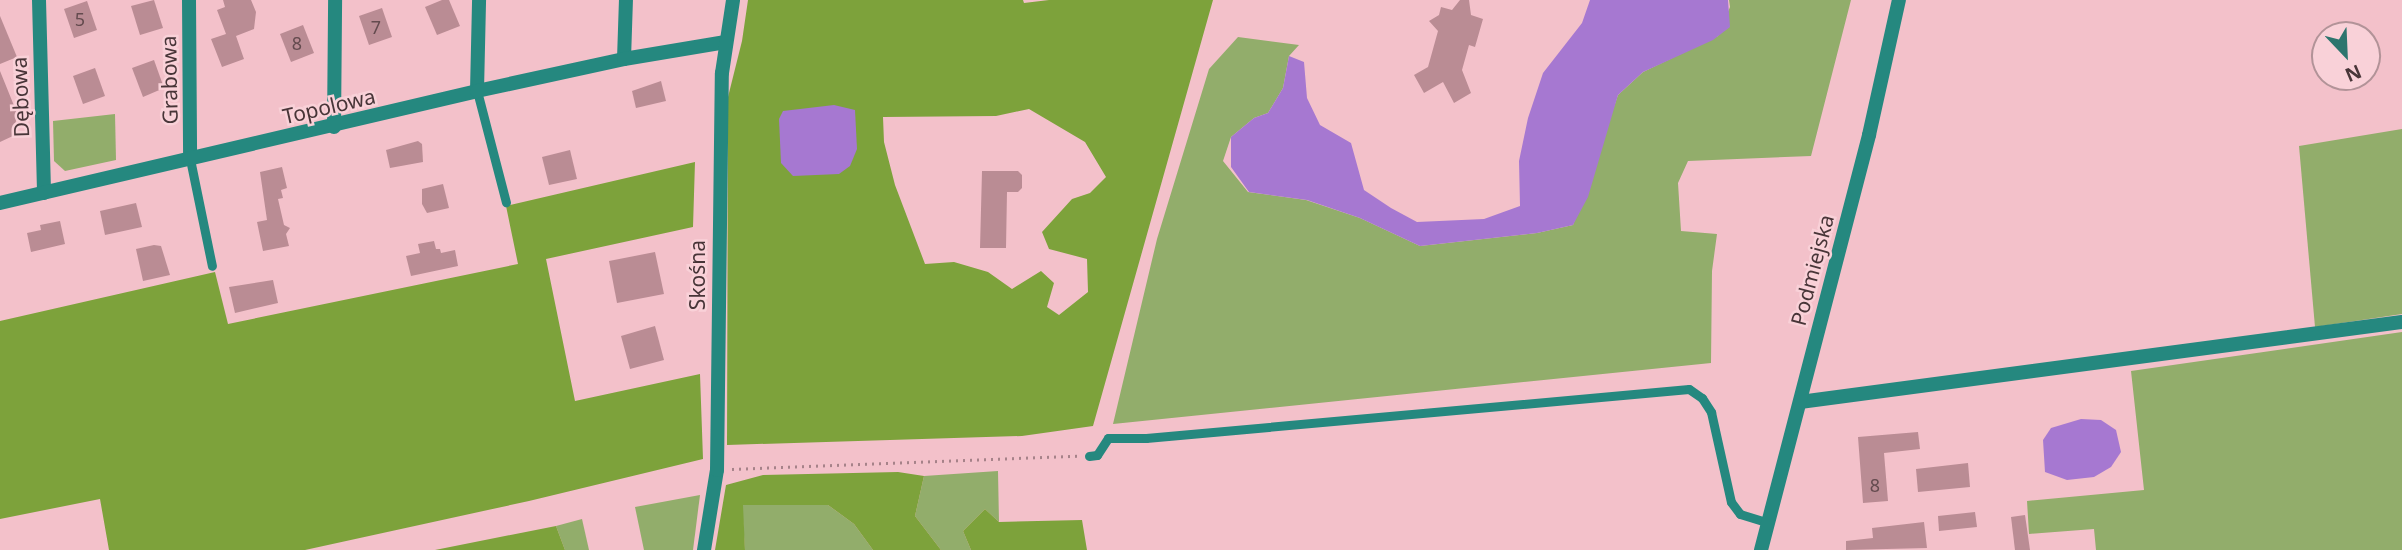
<!DOCTYPE html>
<meta charset="utf-8">
<style>
body{margin:0}
#map{position:relative;width:2402px;height:550px;overflow:hidden;background:#f3c1ca;font-family:"Noto Sans",sans-serif}
div>[style]{position:absolute}
[style*='--x']{left:calc(var(--x)*1px);top:calc(var(--y)*1px);width:calc(var(--w)*1px);rotate:calc(var(--a)*1deg)}
.green>*{inset:0;background:#92ad6b}
.forest>*{inset:0;background:#7da23b}
.water>*{inset:0;background:#a678d1}
.building>*{inset:0;background:#ba8c94}
.path>*{height:2.5px;margin-top:-1.25px;transform-origin:0;background:repeating-linear-gradient(90deg,#a68289 0 2px,transparent 0 7px)}
.lane>*{height:9px;margin:-4.5px;padding:0 4.5px;transform-origin:4.5px;border-radius:4.5px;background:#25887f}
.street>*{height:14px;margin:-7px;padding:0 7px;transform-origin:7px;border-radius:7px;background:#25887f}
span{translate:-50% -50%;white-space:nowrap;text-align:center;line-height:1.15;-webkit-text-stroke:5px #f9d1d8;paint-order:stroke}
.number-label{font-size:18px;color:#644b4f}
.number-label span{-webkit-text-stroke-width:0}
.street-label{font-size:21px;color:#483538}
.north{position:absolute;left:2311px;top:21px;width:70px;height:70px;box-sizing:border-box;background:#f9d1d8;border:2px solid #b29398;border-radius:50%;rotate:157deg;font-size:19px;font-weight:700;line-height:28px;text-align:center;color:#483538}
.north::after{content:'';display:block;margin:auto;width:24px;height:32px;background:#2d756e;clip-path:polygon(50% 0,100% 100%,50% 72%,0 100%)}
</style>
<div id="map">
<div class="green">
<i style="clip-path:polygon(1729px 0,1851px 0,1811px 156px,1688px 161px,1678px 183px,1681px 231px,1717px 234px,1712px 271px,1711px 363px,1113px 424px,1157px 239px,1209px 69px,1238px 37px,1299px 45px,1289px 56px,1283px 88px,1268px 113px,1254px 118px,1231px 137px,1223px 161px,1248px 192px,1306px 200px,1360px 218px,1420px 246px,1537px 233px,1573px 225px,1618px 95px,1643px 72px,1718px 36px,1730px 7px)"></i>
<i style="clip-path:polygon(115px 114px,116px 160px,65px 171px,54px 161px,53px 121px)"></i>
<i style="clip-path:polygon(2402px 129px,2402px 314px,2315px 327px,2299px 146px)"></i>
<i style="clip-path:polygon(2402px 332px,2402px 550px,2096px 550px,2094px 529px,2029px 534px,2027px 501px,2144px 490px,2131px 371px)"></i>
<i style="clip-path:polygon(998px 471px,999px 522px,985px 509px,963px 531px,971px 550px,941px 550px,915px 516px,924px 476px)"></i>
<i style="clip-path:polygon(700px 495px,693px 550px,644px 550px,635px 507px)"></i>
<i style="clip-path:polygon(742px 505px,828px 505px,854px 524px,873px 550px,745px 550px)"></i>
<i style="clip-path:polygon(582px 519px,589px 550px,565px 550px,556px 526px)"></i>
</div>
<div class="forest">
<i style="clip-path:polygon(evenodd,748px 0,1023px 0,1024px 3px,1049px 0,1213px 0,1093px 426px,1022px 436px,727px 445px,728px 97px,742px 41px,748px 0,1029px 109px,1085px 142px,1106px 177px,1090px 193px,1072px 199px,1042px 232px,1049px 249px,1087px 259px,1088px 292px,1059px 315px,1047px 307px,1054px 283px,1041px 271px,1012px 289px,988px 272px,954px 262px,925px 264px,895px 185px,884px 142px,883px 117px,996px 116px,1029px 109px)"></i>
<i style="clip-path:polygon(695px 162px,693px 227px,546px 259px,575px 401px,700px 374px,703px 459px,529px 501px,305px 550px,109px 550px,100px 499px,0 519px,0 321px,215px 272px,228px 324px,518px 264px,506px 206px)"></i>
<i style="clip-path:polygon(898px 472px,924px 476px,915px 516px,941px 550px,873px 550px,854px 524px,828px 505px,743px 505px,745px 550px,715px 550px,726px 485px,763px 475px)"></i>
<i style="clip-path:polygon(985px 509px,999px 522px,1082px 520px,1087px 550px,971px 550px,963px 531px)"></i>
<i style="clip-path:polygon(556px 526px,565px 550px,435px 550px)"></i>
</div>
<div class="water">
<i style="clip-path:polygon(1590px 0,1728px 0,1730px 27px,1713px 40px,1643px 72px,1618px 95px,1588px 197px,1573px 225px,1537px 233px,1420px 246px,1360px 218px,1307px 200px,1249px 192px,1231px 167px,1231px 137px,1254px 118px,1268px 113px,1283px 88px,1289px 56px,1304px 62px,1307px 98px,1320px 125px,1351px 143px,1364px 190px,1391px 208px,1417px 222px,1484px 219px,1520px 206px,1519px 161px,1528px 118px,1543px 73px,1582px 23px)"></i>
<i style="clip-path:polygon(834px 105px,855px 110px,857px 149px,850px 166px,839px 174px,793px 176px,781px 163px,779px 119px,783px 111px)"></i>
<i style="clip-path:polygon(2081px 419px,2101px 420px,2116px 430px,2121px 452px,2111px 467px,2094px 477px,2067px 480px,2045px 472px,2043px 440px,2051px 428px)"></i>
</div>
<div class="building">
<i style="clip-path:polygon(154px 0,163px 28px,140px 35px,131px 6px)"></i>
<i style="clip-path:polygon(223px 0,251px 0,256px 12px,254px 29px,236px 36px,244px 59px,222px 67px,211px 39px,226px 34px,217px 10px,225px 7px)"></i>
<i style="clip-path:polygon(442px 0,449px 0,460px 26px,437px 35px,425px 7px)"></i>
<i style="clip-path:polygon(1460px 0,1469px 0,1471px 15px,1483px 19px,1475px 47px,1469px 45px,1462px 70px,1471px 93px,1454px 103px,1443px 82px,1424px 93px,1414px 75px,1428px 67px,1438px 31px,1429px 21px,1439px 15px,1441px 7px,1452px 10px)"></i>
<i style="clip-path:polygon(87px 1px,97px 30px,74px 38px,64px 9px)"></i>
<i style="clip-path:polygon(382px 8px,392px 37px,369px 45px,359px 16px)"></i>
<i style="clip-path:polygon(0 16px,17px 57px,0 64px)"></i>
<i style="clip-path:polygon(303px 25px,314px 53px,291px 62px,280px 34px)"></i>
<i style="clip-path:polygon(154px 60px,164px 88px,143px 97px,132px 68px)"></i>
<i style="clip-path:polygon(95px 68px,105px 96px,83px 104px,73px 76px)"></i>
<i style="clip-path:polygon(0 71px,19px 118px,16px 119px,15px 135px,0 142px)"></i>
<i style="clip-path:polygon(661px 81px,666px 101px,636px 108px,632px 91px)"></i>
<i style="clip-path:polygon(418px 141px,422px 144px,423px 162px,390px 168px,386px 150px)"></i>
<i style="clip-path:polygon(570px 150px,577px 179px,549px 185px,542px 157px)"></i>
<i style="clip-path:polygon(282px 167px,287px 188px,281px 190px,283px 198px,278px 199px,284px 225px,290px 228px,286px 234px,289px 246px,263px 251px,257px 222px,267px 220px,260px 172px)"></i>
<i style="clip-path:polygon(982px 171px,1018px 171px,1022px 175px,1022px 188px,1018px 192px,1007px 192px,1006px 248px,980px 248px)"></i>
<i style="clip-path:polygon(443px 184px,449px 208px,427px 213px,422px 204px,422px 189px)"></i>
<i style="clip-path:polygon(136px 203px,142px 227px,105px 235px,100px 211px)"></i>
<i style="clip-path:polygon(60px 221px,65px 244px,31px 252px,27px 233px,41px 230px,40px 225px)"></i>
<i style="clip-path:polygon(434px 241px,436px 249px,440px 249px,441px 253px,455px 250px,458px 266px,411px 276px,406px 256px,420px 253px,418px 244px)"></i>
<i style="clip-path:polygon(154px 245px,161px 246px,170px 275px,143px 281px,136px 249px)"></i>
<i style="clip-path:polygon(655px 252px,664px 294px,617px 303px,609px 261px)"></i>
<i style="clip-path:polygon(273px 280px,278px 303px,235px 313px,229px 287px)"></i>
<i style="clip-path:polygon(655px 326px,664px 360px,630px 369px,621px 336px)"></i>
<i style="clip-path:polygon(1918px 432px,1920px 449px,1884px 453px,1888px 501px,1863px 503px,1858px 437px)"></i>
<i style="clip-path:polygon(1968px 463px,1970px 487px,1918px 492px,1916px 469px)"></i>
<i style="clip-path:polygon(1975px 512px,1977px 527px,1939px 531px,1938px 516px)"></i>
<i style="clip-path:polygon(2025px 515px,2030px 550px,2015px 550px,2011px 517px)"></i>
<i style="clip-path:polygon(1924px 522px,1927px 548px,1846px 550px,1846px 541px,1873px 538px,1872px 528px)"></i>
</div>
<div class="path">
<i style="--x:732;--y:469;--w:346;--a:-2.2"></i>
</div>
<div class="lane">
<i style="--x:477;--y:91;--w:115;--a:75.4"></i>
<i style="--x:190;--y:159;--w:109;--a:78.4"></i>
<i style="--x:1089;--y:456;--w:8;--a:-7"></i>
<i style="--x:1097;--y:455;--w:20;--a:-57"></i>
<i style="--x:1108;--y:438;--w:38;--a:0"></i>
<i style="--x:1146;--y:438;--w:545;--a:-5.16"></i>
<i style="--x:1689;--y:389;--w:16;--a:35"></i>
<i style="--x:1702;--y:398;--w:17;--a:57"></i>
<i style="--x:1711;--y:412;--w:92;--a:77.5"></i>
<i style="--x:1731;--y:502;--w:15;--a:53"></i>
<i style="--x:1740;--y:514;--w:28;--a:17"></i>
</div>
<div class="street">
<i style="--x:39;--y:0;--w:193;--a:88.5"></i>
<i style="--x:189;--y:0;--w:159;--a:89.6"></i>
<i style="--x:624;--y:59;--w:59;--a:-88.1"></i>
<i style="--x:477;--y:91;--w:91;--a:-88.7"></i>
<i style="--x:334;--y:127;--w:127;--a:-89.5"></i>
<i style="--x:0;--y:203;--w:490;--a:-13.2"></i>
<i style="--x:477;--y:91;--w:150;--a:-12.3"></i>
<i style="--x:624;--y:59;--w:103;--a:-9.5"></i>
<i style="--x:1800;--y:402;--w:607;--a:-7.57"></i>
<i style="--x:704;--y:550;--w:81;--a:-80.8"></i>
<i style="--x:717;--y:470;--w:397;--a:-89.3"></i>
<i style="--x:722;--y:73;--w:74;--a:-81.4"></i>
<i style="--x:1761;--y:550;--w:429;--a:-75.4"></i>
<i style="--x:1869;--y:135;--w:138;--a:-77.5"></i>
</div>
<div class="number-label">
<span style="left:80px;top:19px">5</span>
<span style="left:376px;top:27px">7</span>
<span style="left:297px;top:43px">8</span>
<span style="left:1875px;top:485px">8</span>
</div>
<div class="street-label">
<span style="left:169px;top:80px;rotate:-91deg">Grabowa</span>
<span style="left:20px;top:97px;rotate:-92deg">Dębowa</span>
<span style="left:329px;top:106px;rotate:-13deg">Topolowa</span>
<span style="left:1812px;top:270px;rotate:-75deg">Podmiejska</span>
<span style="left:697px;top:275px;rotate:-90deg">Skośna</span>
</div>
<div class="north">N</div>
</div>
